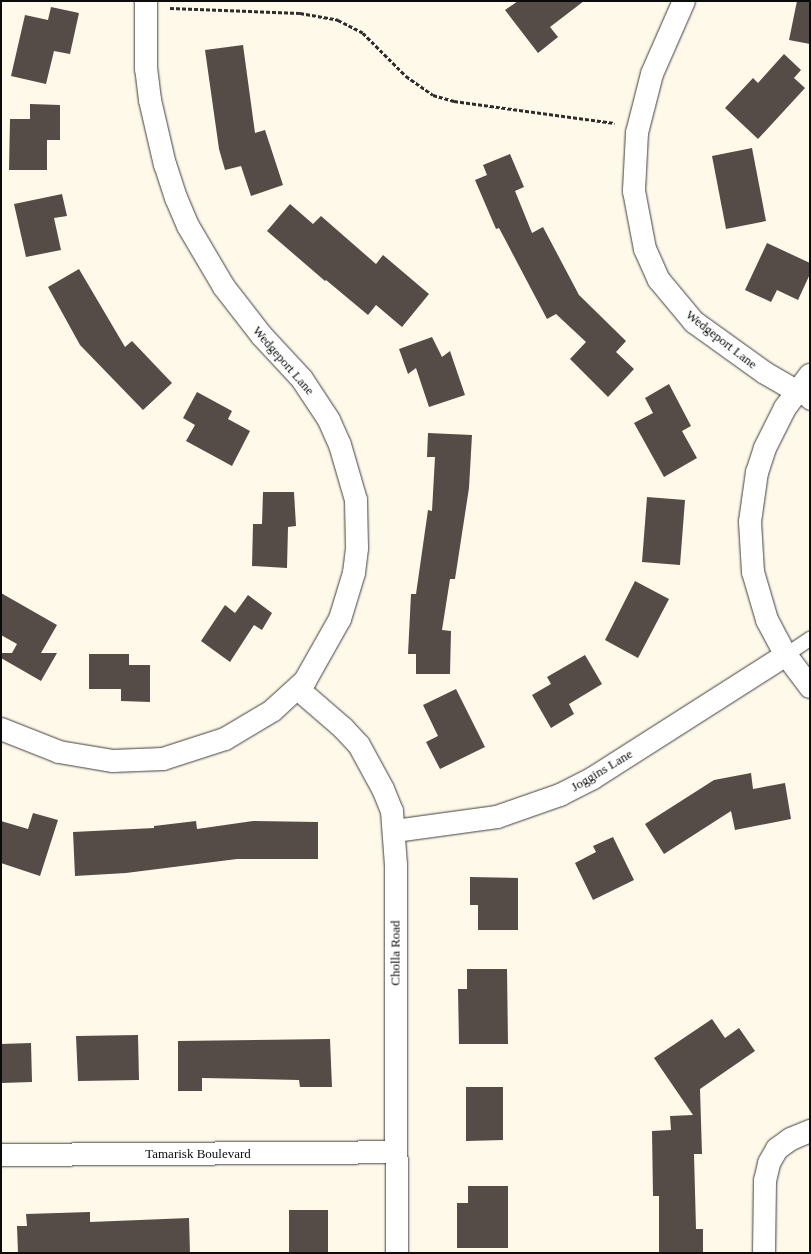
<!DOCTYPE html>
<style>
body{margin:0}
#map{position:relative;width:811px;height:1254px;overflow:hidden;background:#fff9ea;font-family:"Times New Roman",serif}
div>[style]{position:absolute}
[style*='--x']{left:calc(var(--x)*1px);top:calc(var(--y)*1px);width:calc(var(--w)*1px);rotate:calc(var(--a)*1deg)}
.building>*{inset:0;background:#554b47}
.path>*{height:2.5px;margin-top:-1.25px;transform-origin:0;background:repeating-linear-gradient(90deg,#2d2d2d 0 4px,transparent 0 6px)}
.roads{filter:drop-shadow(0 0 1px #3e3e3e) drop-shadow(0 0 1px #3e3e3e)}
.service>*{height:14px;margin:-7px;padding:0 7px;transform-origin:7px;border-radius:7px;background:#fff}
.minor>*{height:22px;margin:-11px;padding:0 11px;transform-origin:11px;border-radius:11px;background:#fff}
span{translate:-50% -50%;white-space:nowrap;text-align:center;line-height:1.15;-webkit-text-stroke:4px #fff;paint-order:stroke}
.street-label{font-size:13px;color:#0b0b0b}
.frame{position:absolute;inset:0;border:2px solid #0b0b0b;pointer-events:none}
</style>
<div id="map">
<div class="building">
<i style="clip-path:polygon(518px 1px,584px 1px,550px 27px,558px 37px,538px 53px,505px 10px)"></i>
<i style="clip-path:polygon(797px 1px,810px 1px,810px 44px,789px 40px)"></i>
<i style="clip-path:polygon(51px 7px,79px 13px,70px 54px,54px 51px,46px 84px,11px 76px,25px 15px,48px 20px)"></i>
<i style="clip-path:polygon(243px 45px,255px 133px,265px 130px,283px 185px,251px 196px,241px 166px,225px 170px,219px 149px,205px 50px)"></i>
<i style="clip-path:polygon(784px 54px,801px 70px,794px 78px,805px 88px,758px 139px,725px 108px,753px 78px,758px 83px)"></i>
<i style="clip-path:polygon(30px 104px,60px 105px,60px 140px,47px 140px,47px 170px,9px 170px,10px 119px,30px 119px)"></i>
<i style="clip-path:polygon(752px 148px,766px 221px,726px 229px,712px 156px)"></i>
<i style="clip-path:polygon(510px 154px,524px 187px,515px 191px,532px 233px,543px 227px,579px 295px,626px 341px,616px 352px,634px 369px,608px 397px,570px 359px,586px 342px,556px 314px,547px 319px,499px 228px,496px 229px,475px 180px,487px 175px,483px 165px)"></i>
<i style="clip-path:polygon(62px 194px,67px 216px,54px 218px,61px 250px,26px 257px,14px 204px)"></i>
<i style="clip-path:polygon(290px 204px,313px 224px,321px 216px,376px 264px,383px 255px,429px 294px,402px 327px,376px 305px,368px 315px,326px 280px,325px 281px,267px 231px)"></i>
<i style="clip-path:polygon(767px 243px,810px 263px,810px 274px,798px 300px,777px 290px,771px 302px,745px 290px)"></i>
<i style="clip-path:polygon(79px 269px,125px 347px,132px 341px,172px 383px,143px 410px,80px 345px,48px 287px)"></i>
<i style="clip-path:polygon(432px 337px,442px 357px,450px 351px,465px 395px,429px 407px,416px 368px,408px 374px,399px 349px)"></i>
<i style="clip-path:polygon(669px 384px,691px 426px,682px 431px,697px 458px,664px 477px,634px 423px,653px 413px,645px 398px)"></i>
<i style="clip-path:polygon(197px 392px,232px 411px,228px 419px,250px 431px,232px 466px,186px 441px,195px 425px,183px 418px)"></i>
<i style="clip-path:polygon(428px 433px,472px 435px,469px 488px,455px 579px,450px 579px,442px 630px,451px 631px,450px 674px,416px 674px,416px 654px,408px 654px,411px 594px,416px 594px,428px 510px,432px 511px,435px 457px,427px 457px)"></i>
<i style="clip-path:polygon(263px 492px,294px 492px,296px 526px,288px 527px,287px 568px,252px 566px,253px 524px,262px 524px)"></i>
<i style="clip-path:polygon(647px 497px,685px 500px,680px 565px,642px 562px)"></i>
<i style="clip-path:polygon(635px 581px,669px 599px,638px 658px,605px 640px)"></i>
<i style="clip-path:polygon(1px 593px,57px 625px,41px 653px,57px 653px,41px 681px,1px 658px,1px 653px,12px 653px,17px 644px,1px 635px)"></i>
<i style="clip-path:polygon(248px 595px,272px 613px,262px 630px,254px 625px,230px 662px,201px 641px,225px 605px,235px 613px)"></i>
<i style="clip-path:polygon(89px 654px,129px 654px,129px 665px,150px 665px,150px 702px,121px 701px,121px 689px,89px 689px)"></i>
<i style="clip-path:polygon(585px 655px,602px 684px,569px 704px,574px 714px,551px 728px,532px 695px,551px 684px,547px 677px)"></i>
<i style="clip-path:polygon(456px 689px,485px 747px,440px 769px,426px 742px,438px 736px,423px 705px)"></i>
<i style="clip-path:polygon(751px 773px,753px 789px,785px 783px,791px 819px,735px 830px,731px 811px,664px 854px,645px 824px,714px 780px)"></i>
<i style="clip-path:polygon(33px 813px,58px 820px,40px 876px,1px 863px,1px 821px,28px 829px)"></i>
<i style="clip-path:polygon(196px 821px,197px 829px,253px 821px,318px 822px,318px 859px,237px 859px,126px 873px,75px 876px,73px 832px,154px 828px,154px 826px)"></i>
<i style="clip-path:polygon(613px 837px,634px 880px,593px 900px,575px 863px,596px 852px,593px 846px)"></i>
<i style="clip-path:polygon(470px 877px,518px 878px,518px 930px,478px 930px,478px 905px,470px 905px)"></i>
<i style="clip-path:polygon(467px 969px,507px 969px,508px 1044px,459px 1044px,458px 989px,467px 989px)"></i>
<i style="clip-path:polygon(712px 1019px,725px 1038px,739px 1028px,755px 1051px,700px 1089px,702px 1154px,694px 1154px,696px 1229px,703px 1229px,703px 1253px,659px 1253px,659px 1196px,653px 1196px,652px 1131px,671px 1130px,670px 1116px,693px 1115px,654px 1058px)"></i>
<i style="clip-path:polygon(138px 1035px,139px 1080px,78px 1081px,76px 1036px)"></i>
<i style="clip-path:polygon(330px 1039px,332px 1087px,300px 1087px,299px 1080px,202px 1078px,202px 1091px,178px 1091px,178px 1041px)"></i>
<i style="clip-path:polygon(31px 1043px,32px 1082px,1px 1083px,1px 1044px)"></i>
<i style="clip-path:polygon(466px 1087px,503px 1087px,503px 1140px,466px 1141px)"></i>
<i style="clip-path:polygon(468px 1186px,508px 1186px,508px 1248px,457px 1248px,457px 1203px,468px 1203px)"></i>
<i style="clip-path:polygon(289px 1210px,328px 1210px,328px 1253px,289px 1253px)"></i>
<i style="clip-path:polygon(90px 1212px,90px 1222px,189px 1218px,190px 1253px,18px 1253px,17px 1226px,27px 1226px,26px 1214px)"></i>
</div>
<div class="path">
<i style="--x:170;--y:8;--w:130;--a:2.2"></i>
<i style="--x:300;--y:13;--w:39;--a:10"></i>
<i style="--x:338;--y:20;--w:28;--a:27"></i>
<i style="--x:363;--y:33;--w:61;--a:45"></i>
<i style="--x:406;--y:76;--w:33;--a:35"></i>
<i style="--x:433;--y:95;--w:22;--a:16"></i>
<i style="--x:454;--y:101;--w:162;--a:7.8"></i>
</div>
<div class="roads">
<div class="service">
<i style="--x:796;--y:391;--w:18;--a:41"></i>
<i style="--x:786;--y:655;--w:29;--a:-34"></i>
</div>
<div class="minor">
<i style="--x:684;--y:1;--w:80;--a:113.7"></i>
<i style="--x:652;--y:74;--w:61;--a:104.3"></i>
<i style="--x:637;--y:133;--w:58;--a:93"></i>
<i style="--x:634;--y:191;--w:59;--a:79.3"></i>
<i style="--x:645;--y:249;--w:34;--a:66"></i>
<i style="--x:659;--y:280;--w:55;--a:50.2"></i>
<i style="--x:694;--y:322;--w:87;--a:35.7"></i>
<i style="--x:765;--y:373;--w:36;--a:30"></i>
<i style="--x:810;--y:375;--w:41;--a:127.1"></i>
<i style="--x:785;--y:408;--w:45;--a:116.6"></i>
<i style="--x:765;--y:448;--w:25;--a:108"></i>
<i style="--x:757;--y:472;--w:50;--a:98"></i>
<i style="--x:750;--y:522;--w:50;--a:86.6"></i>
<i style="--x:753;--y:572;--w:50;--a:73.7"></i>
<i style="--x:767;--y:620;--w:40;--a:62"></i>
<i style="--x:786;--y:655;--w:40;--a:53"></i>
<i style="--x:298;--y:689;--w:60;--a:40.9"></i>
<i style="--x:343;--y:728;--w:23;--a:47"></i>
<i style="--x:359;--y:745;--w:50;--a:61.4"></i>
<i style="--x:383;--y:789;--w:24;--a:68"></i>
<i style="--x:392;--y:811;--w:54;--a:85.8"></i>
<i style="--x:396;--y:865;--w:388;--a:89.9"></i>
<i style="--x:1;--y:729;--w:62;--a:21.6"></i>
<i style="--x:59;--y:752;--w:55;--a:9.5"></i>
<i style="--x:113;--y:761;--w:50;--a:-2.3"></i>
<i style="--x:163;--y:759;--w:65;--a:-17.9"></i>
<i style="--x:225;--y:739;--w:55;--a:-30.8"></i>
<i style="--x:272;--y:711;--w:45;--a:-42.3"></i>
<i style="--x:305;--y:681;--w:71;--a:-60.6"></i>
<i style="--x:340;--y:619;--w:48;--a:-73.1"></i>
<i style="--x:354;--y:573;--w:25;--a:-83"></i>
<i style="--x:357;--y:548;--w:48;--a:-91.2"></i>
<i style="--x:356;--y:500;--w:57;--a:-106.2"></i>
<i style="--x:340;--y:445;--w:27;--a:-114"></i>
<i style="--x:329;--y:420;--w:49;--a:-123.4"></i>
<i style="--x:302;--y:379;--w:59;--a:-132.9"></i>
<i style="--x:262;--y:336;--w:62;--a:-127.8"></i>
<i style="--x:224;--y:287;--w:71;--a:-120.5"></i>
<i style="--x:188;--y:226;--w:30;--a:-113"></i>
<i style="--x:176;--y:198;--w:35;--a:-108"></i>
<i style="--x:165;--y:165;--w:67;--a:-103"></i>
<i style="--x:150;--y:100;--w:31;--a:-97"></i>
<i style="--x:146;--y:69;--w:68;--a:-90"></i>
<i style="--x:395;--y:831;--w:103;--a:-7.8"></i>
<i style="--x:497;--y:817;--w:67;--a:-19.2"></i>
<i style="--x:560;--y:795;--w:37;--a:-27"></i>
<i style="--x:593;--y:778;--w:229;--a:-32.5"></i>
<i style="--x:1;--y:1155;--w:395;--a:-0.4"></i>
<i style="--x:764;--y:1253;--w:72;--a:-89.2"></i>
<i style="--x:765;--y:1181;--w:18;--a:-77"></i>
<i style="--x:769;--y:1163;--w:16;--a:-60"></i>
<i style="--x:777;--y:1149;--w:17;--a:-36"></i>
<i style="--x:791;--y:1139;--w:21;--a:-23"></i>
</div>
</div>
<div class="street-label">
<span style="left:721px;top:340px;rotate:38deg">Wedgeport Lane</span>
<span style="left:283px;top:361px;rotate:49deg">Wedgeport Lane</span>
<span style="left:602px;top:771px;rotate:-31deg">Joggins Lane</span>
<span style="left:396px;top:953px;rotate:-90deg">Cholla Road</span>
<span style="left:198px;top:1154px">Tamarisk Boulevard</span>
</div>
<div class="frame"></div>
</div>
